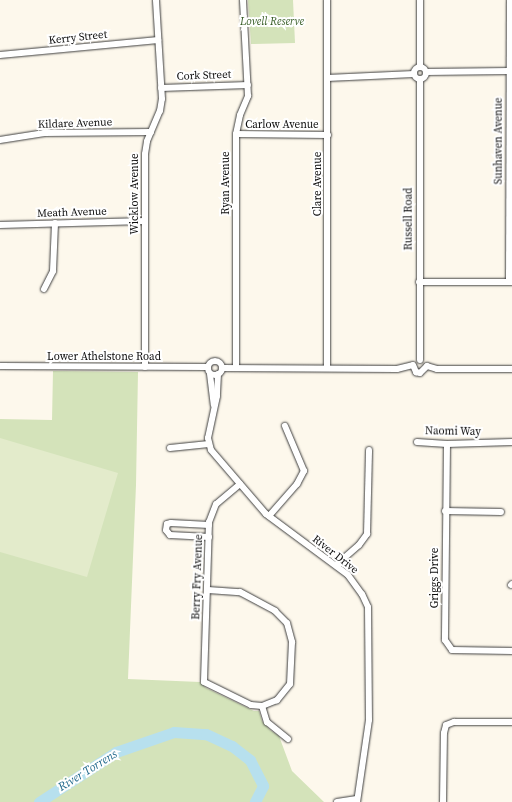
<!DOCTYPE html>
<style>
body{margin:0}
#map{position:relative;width:512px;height:802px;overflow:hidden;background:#fdf8ec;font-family:"Source Serif 4",serif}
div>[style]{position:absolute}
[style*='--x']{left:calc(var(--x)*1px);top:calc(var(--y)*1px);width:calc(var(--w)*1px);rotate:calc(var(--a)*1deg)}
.green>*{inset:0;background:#d4e3ba}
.pitch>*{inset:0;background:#e3ebcb}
.river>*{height:11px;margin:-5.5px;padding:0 5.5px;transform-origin:5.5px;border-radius:5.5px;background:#b7e0ee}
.roads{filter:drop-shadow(0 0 1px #3e3e3e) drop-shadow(0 0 1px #3e3e3e)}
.minor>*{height:6px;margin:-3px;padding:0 3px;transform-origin:3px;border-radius:3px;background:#fff}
.minor>.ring{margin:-3px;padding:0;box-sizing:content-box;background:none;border:6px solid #fff;border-radius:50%}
span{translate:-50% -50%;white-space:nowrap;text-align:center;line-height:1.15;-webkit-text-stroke:4px #fff;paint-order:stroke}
.park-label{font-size:11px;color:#355b24;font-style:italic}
.street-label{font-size:11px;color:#0b0b0b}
.water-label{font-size:12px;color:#246b8e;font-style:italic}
</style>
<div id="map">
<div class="green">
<i style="clip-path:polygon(248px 0,293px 0,295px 43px,251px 44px)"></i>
<i style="clip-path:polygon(53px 371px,138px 372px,136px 485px,128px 679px,200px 682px,206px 688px,254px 711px,259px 711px,262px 721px,270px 730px,279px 736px,292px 771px,324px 802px,0 802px,0 419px,52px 420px)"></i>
</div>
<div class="pitch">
<i style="clip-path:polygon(0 438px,118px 473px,87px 577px,0 552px)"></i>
</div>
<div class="river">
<i style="--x:39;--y:802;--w:92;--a:-33"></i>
<i style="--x:116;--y:752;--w:61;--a:-19"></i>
<i style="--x:174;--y:732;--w:32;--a:4"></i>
<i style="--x:206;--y:734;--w:29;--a:25"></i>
<i style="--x:232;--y:746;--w:23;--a:38"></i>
<i style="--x:250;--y:760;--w:29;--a:63"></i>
<i style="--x:263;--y:786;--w:18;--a:117"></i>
</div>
<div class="roads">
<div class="minor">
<i style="--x:327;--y:0;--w:368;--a:90"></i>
<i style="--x:420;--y:0;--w:67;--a:90"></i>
<i style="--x:0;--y:55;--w:159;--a:-5.4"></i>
<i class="ring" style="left:414px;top:67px;width:6px;height:6px"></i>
<i style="--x:426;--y:72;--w:83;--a:-0.7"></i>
<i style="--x:327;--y:78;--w:87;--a:-2.6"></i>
<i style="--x:420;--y:79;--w:281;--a:90"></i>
<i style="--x:161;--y:88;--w:87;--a:-2"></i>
<i style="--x:236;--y:134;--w:92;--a:0.6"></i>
<i style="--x:0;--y:140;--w:45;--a:-9"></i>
<i style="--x:44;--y:133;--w:107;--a:-0.5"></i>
<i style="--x:0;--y:225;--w:145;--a:-1.6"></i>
<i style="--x:419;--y:282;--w:93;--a:0"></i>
<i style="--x:509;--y:282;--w:282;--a:-89.8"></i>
<i style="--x:44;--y:289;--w:20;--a:-63"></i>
<i style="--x:53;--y:271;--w:48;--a:-87.6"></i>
<i class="ring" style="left:208px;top:361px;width:8px;height:8px"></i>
<i style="--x:413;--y:365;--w:8;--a:67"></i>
<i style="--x:416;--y:372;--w:4;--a:14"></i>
<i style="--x:420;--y:373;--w:10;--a:-45"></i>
<i style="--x:0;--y:366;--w:207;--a:0.3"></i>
<i style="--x:427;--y:366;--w:10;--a:17"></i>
<i style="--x:437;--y:369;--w:75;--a:0"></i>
<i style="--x:145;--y:367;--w:213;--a:-90"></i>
<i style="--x:145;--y:154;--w:13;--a:-81"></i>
<i style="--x:147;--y:141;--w:33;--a:-67"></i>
<i style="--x:160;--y:111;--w:12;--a:-81"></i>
<i style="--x:162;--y:99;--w:99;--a:-93.5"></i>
<i style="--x:222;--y:368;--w:175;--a:0.3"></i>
<i style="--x:397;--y:369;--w:16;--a:-14"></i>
<i style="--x:236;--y:368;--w:234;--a:-90"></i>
<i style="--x:236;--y:134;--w:19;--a:-78"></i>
<i style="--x:240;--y:115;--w:21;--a:-67"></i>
<i style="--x:248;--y:96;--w:96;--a:-93"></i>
<i style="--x:210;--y:374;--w:31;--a:83"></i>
<i style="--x:218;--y:374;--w:22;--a:93"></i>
<i style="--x:217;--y:396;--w:43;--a:102.1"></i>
<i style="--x:208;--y:438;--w:12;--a:76"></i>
<i style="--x:211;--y:450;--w:84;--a:49.3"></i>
<i style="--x:266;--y:514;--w:102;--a:36.6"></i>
<i style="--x:348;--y:575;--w:24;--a:54"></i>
<i style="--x:362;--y:594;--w:14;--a:65"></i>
<i style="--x:368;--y:607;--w:113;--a:89.5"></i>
<i style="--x:369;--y:720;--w:83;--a:98.3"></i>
<i style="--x:417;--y:442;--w:30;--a:4"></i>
<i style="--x:447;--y:444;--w:65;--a:-1.8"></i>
<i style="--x:447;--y:444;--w:196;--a:90.6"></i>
<i style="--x:445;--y:640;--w:12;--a:55"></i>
<i style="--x:452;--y:650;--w:60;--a:1"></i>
<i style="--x:170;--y:448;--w:39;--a:-6"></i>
<i style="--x:240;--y:484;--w:31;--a:140"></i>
<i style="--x:216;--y:504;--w:19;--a:111"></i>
<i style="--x:209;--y:522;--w:160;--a:91.8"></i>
<i style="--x:204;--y:682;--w:52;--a:26.1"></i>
<i style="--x:251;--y:705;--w:11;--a:5"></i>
<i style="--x:262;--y:706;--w:17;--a:73"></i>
<i style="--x:267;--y:722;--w:27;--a:39"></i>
<i style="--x:445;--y:511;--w:56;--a:1"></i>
<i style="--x:269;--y:516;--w:43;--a:-48.8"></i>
<i style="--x:297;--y:484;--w:15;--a:-62"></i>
<i style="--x:304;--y:471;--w:49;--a:-112.9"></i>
<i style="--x:209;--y:537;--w:39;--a:-177"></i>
<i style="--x:170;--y:535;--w:6;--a:-129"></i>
<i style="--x:166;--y:530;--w:6;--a:-81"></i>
<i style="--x:167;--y:524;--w:4;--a:-14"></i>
<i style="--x:171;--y:523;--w:38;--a:3"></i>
<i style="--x:336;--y:565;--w:30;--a:-41"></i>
<i style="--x:359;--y:545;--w:14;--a:-54"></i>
<i style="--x:367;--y:534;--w:84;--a:-88.6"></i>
<i style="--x:511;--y:585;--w:1;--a:-45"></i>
<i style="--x:208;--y:590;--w:32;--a:4"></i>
<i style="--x:240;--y:592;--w:40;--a:28"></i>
<i style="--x:275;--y:611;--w:17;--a:45"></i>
<i style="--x:287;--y:623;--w:20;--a:75"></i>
<i style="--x:292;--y:642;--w:42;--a:92.7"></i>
<i style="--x:290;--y:684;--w:21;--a:129"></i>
<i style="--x:277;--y:700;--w:16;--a:158"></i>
<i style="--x:337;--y:802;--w:20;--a:-9"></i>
<i style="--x:443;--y:802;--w:69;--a:-89.2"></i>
<i style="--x:444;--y:733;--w:8;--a:-76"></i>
<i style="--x:446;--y:725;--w:9;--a:-21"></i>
<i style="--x:454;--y:722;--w:58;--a:0"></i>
</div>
</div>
<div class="park-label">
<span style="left:272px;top:22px">Lovell Reserve</span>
</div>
<div class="street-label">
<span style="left:78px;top:38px;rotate:-6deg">Kerry Street</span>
<span style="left:204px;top:76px;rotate:-2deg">Cork Street</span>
<span style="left:75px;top:124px;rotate:-2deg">Kildare Avenue</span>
<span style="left:282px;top:125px">Carlow Avenue</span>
<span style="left:499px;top:141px;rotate:-90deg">Sunhaven Avenue</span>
<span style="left:226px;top:183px;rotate:-90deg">Ryan Avenue</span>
<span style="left:318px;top:184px;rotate:-90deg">Clare Avenue</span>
<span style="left:135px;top:194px;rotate:-90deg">Wicklow Avenue</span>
<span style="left:72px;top:213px;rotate:-2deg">Meath Avenue</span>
<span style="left:409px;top:219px;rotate:-90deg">Russell Road</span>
<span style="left:104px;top:357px">Lower Athelstone Road</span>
<span style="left:453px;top:432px;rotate:1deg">Naomi Way</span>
<span style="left:335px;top:555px;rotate:38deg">River Drive</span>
<span style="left:198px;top:577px;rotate:-88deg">Berry Fry Avenue</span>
<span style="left:435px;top:578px;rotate:-90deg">Griggs Drive</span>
</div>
<div class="water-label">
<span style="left:88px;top:771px;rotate:-32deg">River Torrens</span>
</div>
</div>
